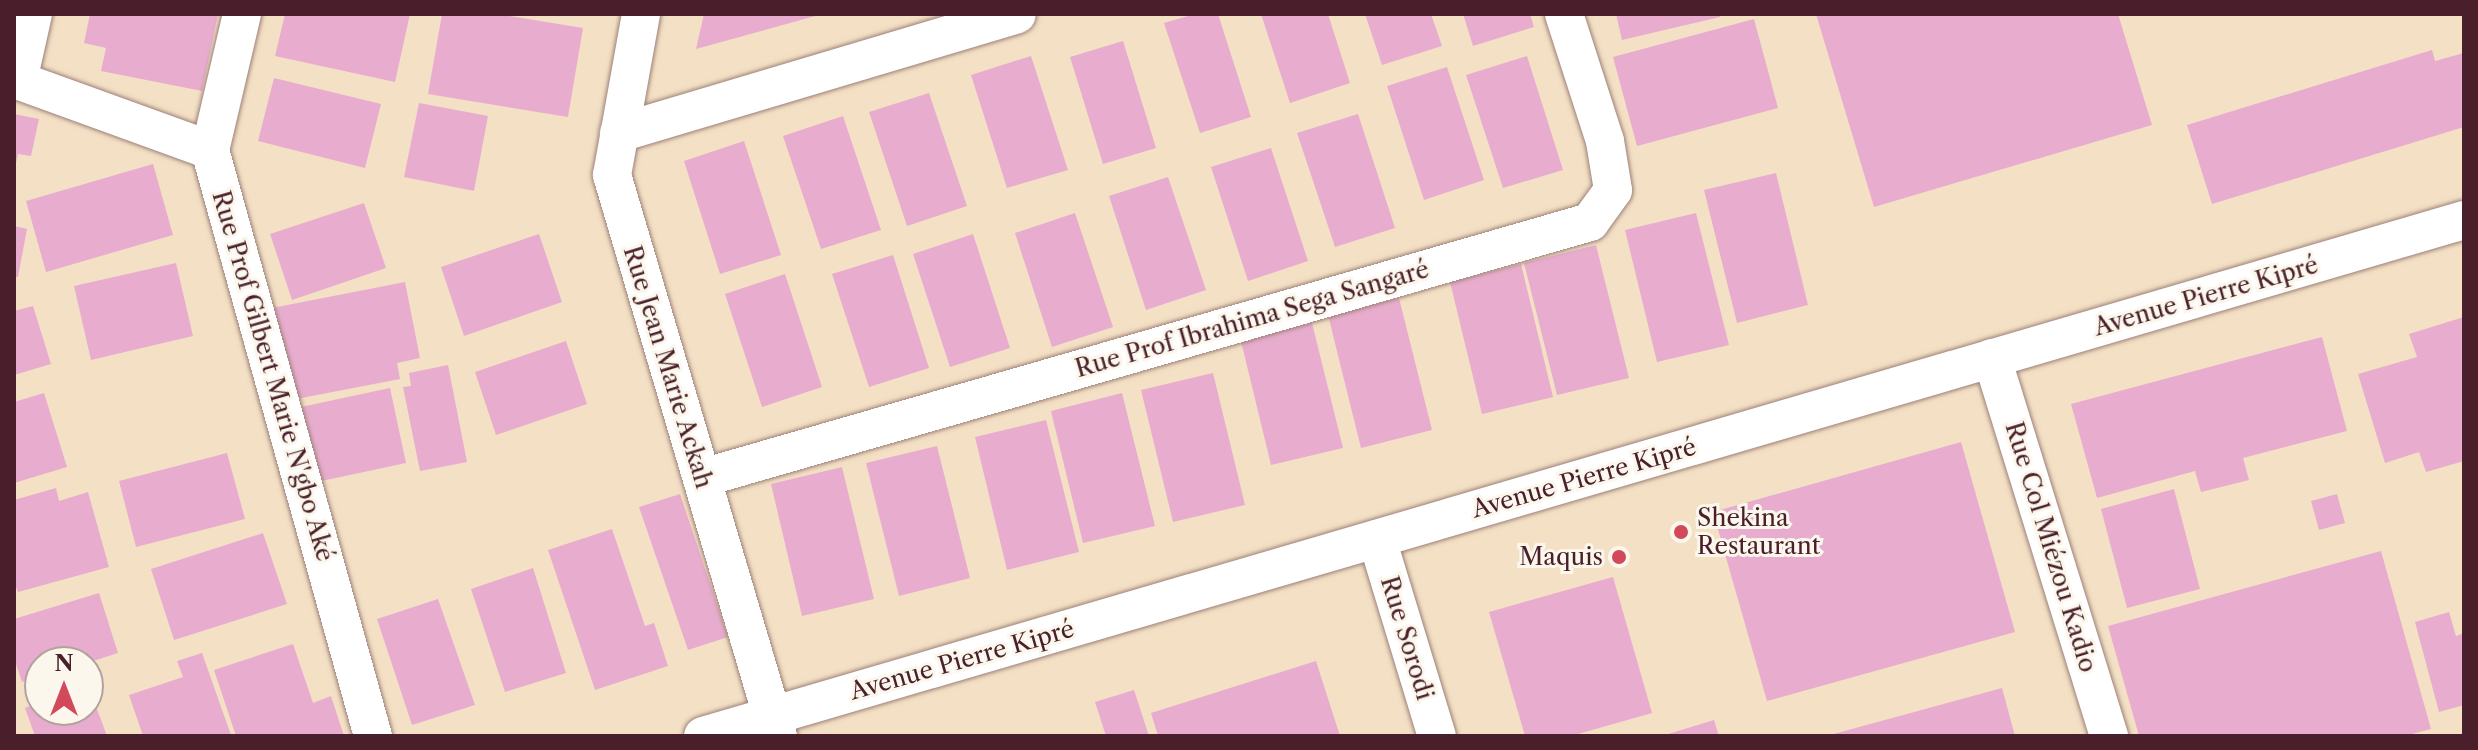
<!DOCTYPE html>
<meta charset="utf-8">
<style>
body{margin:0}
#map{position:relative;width:2478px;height:750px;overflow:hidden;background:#f3e0c5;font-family:"Libre Caslon Text",serif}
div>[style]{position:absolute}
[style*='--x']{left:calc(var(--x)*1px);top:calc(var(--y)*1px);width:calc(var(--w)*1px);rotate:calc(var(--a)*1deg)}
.building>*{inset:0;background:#e8adce}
.roads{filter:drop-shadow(0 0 2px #9e8078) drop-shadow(0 0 2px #9e8078)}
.minor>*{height:38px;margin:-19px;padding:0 19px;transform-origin:19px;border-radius:19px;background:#fff}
.dots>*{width:22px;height:22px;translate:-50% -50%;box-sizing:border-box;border:4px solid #fbf7ec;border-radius:50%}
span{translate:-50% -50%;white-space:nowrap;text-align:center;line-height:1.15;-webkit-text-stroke:6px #fbf7ec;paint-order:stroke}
.street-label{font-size:24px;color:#4a1f2b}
.poi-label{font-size:24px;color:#4a1f2b}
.left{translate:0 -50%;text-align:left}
.right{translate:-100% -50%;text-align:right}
.frame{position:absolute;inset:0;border:16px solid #4a1f2b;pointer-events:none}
.north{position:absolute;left:24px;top:646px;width:80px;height:80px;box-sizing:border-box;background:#fbf7ec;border:2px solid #b4a19f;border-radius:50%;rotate:0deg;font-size:22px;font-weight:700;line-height:32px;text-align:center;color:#4a1f2b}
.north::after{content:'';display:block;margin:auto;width:28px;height:36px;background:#d1495b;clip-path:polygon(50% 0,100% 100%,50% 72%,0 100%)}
</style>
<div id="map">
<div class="building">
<i style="clip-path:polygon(90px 14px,218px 14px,202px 91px,101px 71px,106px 48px,84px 43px)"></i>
<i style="clip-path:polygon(285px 14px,410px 14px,395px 82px,275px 56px)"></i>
<i style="clip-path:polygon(442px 14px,498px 14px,583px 28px,568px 117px,428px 94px)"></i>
<i style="clip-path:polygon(704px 14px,819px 14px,819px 15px,696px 49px)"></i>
<i style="clip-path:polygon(1195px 14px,1218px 14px,1251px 117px,1200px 133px,1164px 23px)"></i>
<i style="clip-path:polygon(1261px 14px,1328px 14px,1350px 83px,1290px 103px)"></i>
<i style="clip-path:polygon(1365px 14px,1431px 14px,1442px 46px,1382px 65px)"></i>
<i style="clip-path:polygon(1463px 14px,1530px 14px,1534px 27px,1473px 46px)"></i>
<i style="clip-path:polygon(1616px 14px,1720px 14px,1720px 17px,1622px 40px)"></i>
<i style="clip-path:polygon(1816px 14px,2118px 14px,2152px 125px,1874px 207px)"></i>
<i style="clip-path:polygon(1754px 19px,1778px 108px,1637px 146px,1613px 57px)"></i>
<i style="clip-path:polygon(1123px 41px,1156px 148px,1103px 164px,1070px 57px)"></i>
<i style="clip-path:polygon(2432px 50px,2435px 61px,2464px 53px,2464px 127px,2212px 204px,2187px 125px)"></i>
<i style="clip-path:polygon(1031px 56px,1068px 170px,1007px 188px,971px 75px)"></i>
<i style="clip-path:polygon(1527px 56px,1563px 170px,1503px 188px,1466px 75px)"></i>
<i style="clip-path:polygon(1447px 67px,1484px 180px,1424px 200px,1387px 86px)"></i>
<i style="clip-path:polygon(274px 78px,381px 104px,365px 168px,258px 141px)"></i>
<i style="clip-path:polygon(929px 93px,967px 206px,907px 226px,869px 112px)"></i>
<i style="clip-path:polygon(419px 103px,488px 116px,474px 191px,404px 177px)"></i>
<i style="clip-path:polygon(14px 114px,39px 119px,31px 156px,18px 154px,15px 168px)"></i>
<i style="clip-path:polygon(1358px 114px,1395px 228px,1335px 247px,1297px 133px)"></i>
<i style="clip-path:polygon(843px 116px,881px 230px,821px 249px,783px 136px)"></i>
<i style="clip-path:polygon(744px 141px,781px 255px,720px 274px,684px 161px)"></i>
<i style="clip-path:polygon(1271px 148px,1308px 261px,1248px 281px,1211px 167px)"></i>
<i style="clip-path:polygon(153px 164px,173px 235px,46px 272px,26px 201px)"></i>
<i style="clip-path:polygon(1776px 173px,1808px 305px,1737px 323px,1704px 190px)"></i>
<i style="clip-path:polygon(1168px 177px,1206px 290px,1146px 310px,1109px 196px)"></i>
<i style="clip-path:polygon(364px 203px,386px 268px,292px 300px,270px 234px)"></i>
<i style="clip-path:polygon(1075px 213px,1113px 327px,1052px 347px,1015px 233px)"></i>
<i style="clip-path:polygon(1696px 213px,1729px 345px,1657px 362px,1625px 230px)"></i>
<i style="clip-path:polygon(14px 226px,27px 229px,18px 277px,14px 277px)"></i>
<i style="clip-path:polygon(539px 234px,562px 302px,464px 336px,441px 267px)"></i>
<i style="clip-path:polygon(973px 234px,1010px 348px,950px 367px,913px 254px)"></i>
<i style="clip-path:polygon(1596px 245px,1629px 378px,1557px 395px,1524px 263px)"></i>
<i style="clip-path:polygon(893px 255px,929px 368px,869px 387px,832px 274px)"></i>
<i style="clip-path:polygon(176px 263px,193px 336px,91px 360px,74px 286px)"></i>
<i style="clip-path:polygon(1521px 264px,1553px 397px,1482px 414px,1450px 282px)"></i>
<i style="clip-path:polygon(785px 274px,822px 387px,762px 407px,725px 294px)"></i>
<i style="clip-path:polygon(405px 282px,420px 358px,397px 363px,400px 379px,291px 400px,272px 308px)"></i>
<i style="clip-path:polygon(1399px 298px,1432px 430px,1361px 448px,1328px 315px)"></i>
<i style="clip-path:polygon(33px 306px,51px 364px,14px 375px,14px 311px)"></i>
<i style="clip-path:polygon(1310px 315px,1343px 448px,1271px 465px,1239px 333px)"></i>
<i style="clip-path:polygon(2464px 317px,2464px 461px,2426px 472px,2419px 452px,2385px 463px,2358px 374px,2417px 357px,2409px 334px)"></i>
<i style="clip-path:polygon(2322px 337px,2347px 431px,2243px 458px,2249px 480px,2201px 492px,2195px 471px,2097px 498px,2071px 404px)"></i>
<i style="clip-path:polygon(566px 341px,587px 404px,496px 435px,475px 372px)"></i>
<i style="clip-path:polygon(448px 365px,467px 462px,420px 471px,403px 387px,411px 386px,409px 373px)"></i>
<i style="clip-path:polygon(1213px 373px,1245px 505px,1173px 522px,1141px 390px)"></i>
<i style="clip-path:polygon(390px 388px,406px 463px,317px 482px,301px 407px)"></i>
<i style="clip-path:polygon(44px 393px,67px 467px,14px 483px,14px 402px)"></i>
<i style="clip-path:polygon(1122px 393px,1155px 526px,1083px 543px,1051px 411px)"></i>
<i style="clip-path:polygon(1046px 420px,1079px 552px,1007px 570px,975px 437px)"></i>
<i style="clip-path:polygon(1961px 442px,2015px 632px,1767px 701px,1713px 512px)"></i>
<i style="clip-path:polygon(937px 446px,970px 578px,899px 596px,866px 463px)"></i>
<i style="clip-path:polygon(227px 453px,245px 519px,136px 547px,119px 481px)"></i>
<i style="clip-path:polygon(842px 467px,874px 599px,802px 616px,771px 484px)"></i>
<i style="clip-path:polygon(56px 488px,59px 501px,88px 492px,109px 567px,18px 592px,14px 582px,14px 500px)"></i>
<i style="clip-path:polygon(2174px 489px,2200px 589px,2127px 608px,2101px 509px)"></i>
<i style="clip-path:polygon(680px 494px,728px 637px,688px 650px,639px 507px)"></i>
<i style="clip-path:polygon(2337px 494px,2345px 523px,2319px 530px,2311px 501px)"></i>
<i style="clip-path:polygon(612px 529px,645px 626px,654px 623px,668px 666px,595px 690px,548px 550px)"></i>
<i style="clip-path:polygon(263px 533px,287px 604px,174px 640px,151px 569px)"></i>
<i style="clip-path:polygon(2381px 551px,2431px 729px,2404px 736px,2139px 736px,2108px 626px)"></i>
<i style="clip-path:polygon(533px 568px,566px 673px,505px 692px,471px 589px)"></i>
<i style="clip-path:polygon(1613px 577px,1652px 713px,1571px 736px,1525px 736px,1489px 612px)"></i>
<i style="clip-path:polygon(99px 593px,118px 653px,90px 662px,40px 662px,40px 677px,22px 682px,14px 658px,14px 619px)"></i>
<i style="clip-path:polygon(438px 599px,475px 705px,412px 725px,377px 619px)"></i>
<i style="clip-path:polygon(2449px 612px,2456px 636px,2464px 633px,2464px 705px,2439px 712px,2415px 622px)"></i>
<i style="clip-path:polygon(293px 644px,313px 703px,331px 696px,344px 736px,236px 736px,214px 670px)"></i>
<i style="clip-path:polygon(202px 653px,231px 735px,143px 736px,129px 695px,183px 677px,177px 661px)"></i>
<i style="clip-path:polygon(1316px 661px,1340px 736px,1158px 736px,1151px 713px)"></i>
<i style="clip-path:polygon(88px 685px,107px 736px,35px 736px,25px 708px,40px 702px,40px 710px,88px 710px)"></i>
<i style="clip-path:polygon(2002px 688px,2015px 736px,1831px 736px,1830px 735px)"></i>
<i style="clip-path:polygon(1134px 690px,1149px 736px,1106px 736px,1095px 702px)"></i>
<i style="clip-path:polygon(1714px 720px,1719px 736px,1666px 736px,1665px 735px)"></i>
</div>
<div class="roads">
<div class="minor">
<i style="--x:242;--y:14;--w:140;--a:103.2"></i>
<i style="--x:210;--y:150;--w:608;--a:74.46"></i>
<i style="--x:641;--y:14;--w:164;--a:100.2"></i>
<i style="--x:612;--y:175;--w:585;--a:73.52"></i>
<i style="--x:14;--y:79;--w:208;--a:19.9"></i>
<i style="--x:18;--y:81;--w:69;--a:-77.4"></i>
<i style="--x:619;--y:133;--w:415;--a:-16.6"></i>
<i style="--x:1992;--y:358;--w:396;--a:72.8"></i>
<i style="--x:702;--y:478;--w:924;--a:-16.08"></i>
<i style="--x:1590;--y:222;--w:39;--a:-54"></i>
<i style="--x:1613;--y:190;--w:50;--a:-99.3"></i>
<i style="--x:1605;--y:141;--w:133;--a:-107.9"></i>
<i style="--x:1377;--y:539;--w:206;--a:73.1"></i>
<i style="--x:703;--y:736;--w:1835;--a:-16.33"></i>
</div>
</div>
<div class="dots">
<i style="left:1681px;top:532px;background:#d1495b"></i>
<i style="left:1619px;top:557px;background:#d1495b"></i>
</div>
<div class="street-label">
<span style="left:2206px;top:296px;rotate:-16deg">Avenue Pierre Kipré</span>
<span style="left:1252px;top:319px;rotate:-16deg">Rue Prof Ibrahima Sega Sangaré</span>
<span style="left:668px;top:367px;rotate:73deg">Rue Jean Marie Ackah</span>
<span style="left:273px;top:376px;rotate:74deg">Rue Prof Gilbert Marie N'gbo Aké</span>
<span style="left:1584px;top:478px;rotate:-16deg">Avenue Pierre Kipré</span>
<span style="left:2051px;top:547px;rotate:73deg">Rue Col Miézou Kadio</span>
<span style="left:1407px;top:638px;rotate:73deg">Rue Sorodi</span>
<span style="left:962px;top:660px;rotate:-16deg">Avenue Pierre Kipré</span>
</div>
<div class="poi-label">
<span class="left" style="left:1697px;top:532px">Shekina<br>Restaurant</span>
<span class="right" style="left:1603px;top:557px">Maquis</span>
</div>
<div class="frame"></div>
<div class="north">N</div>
</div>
